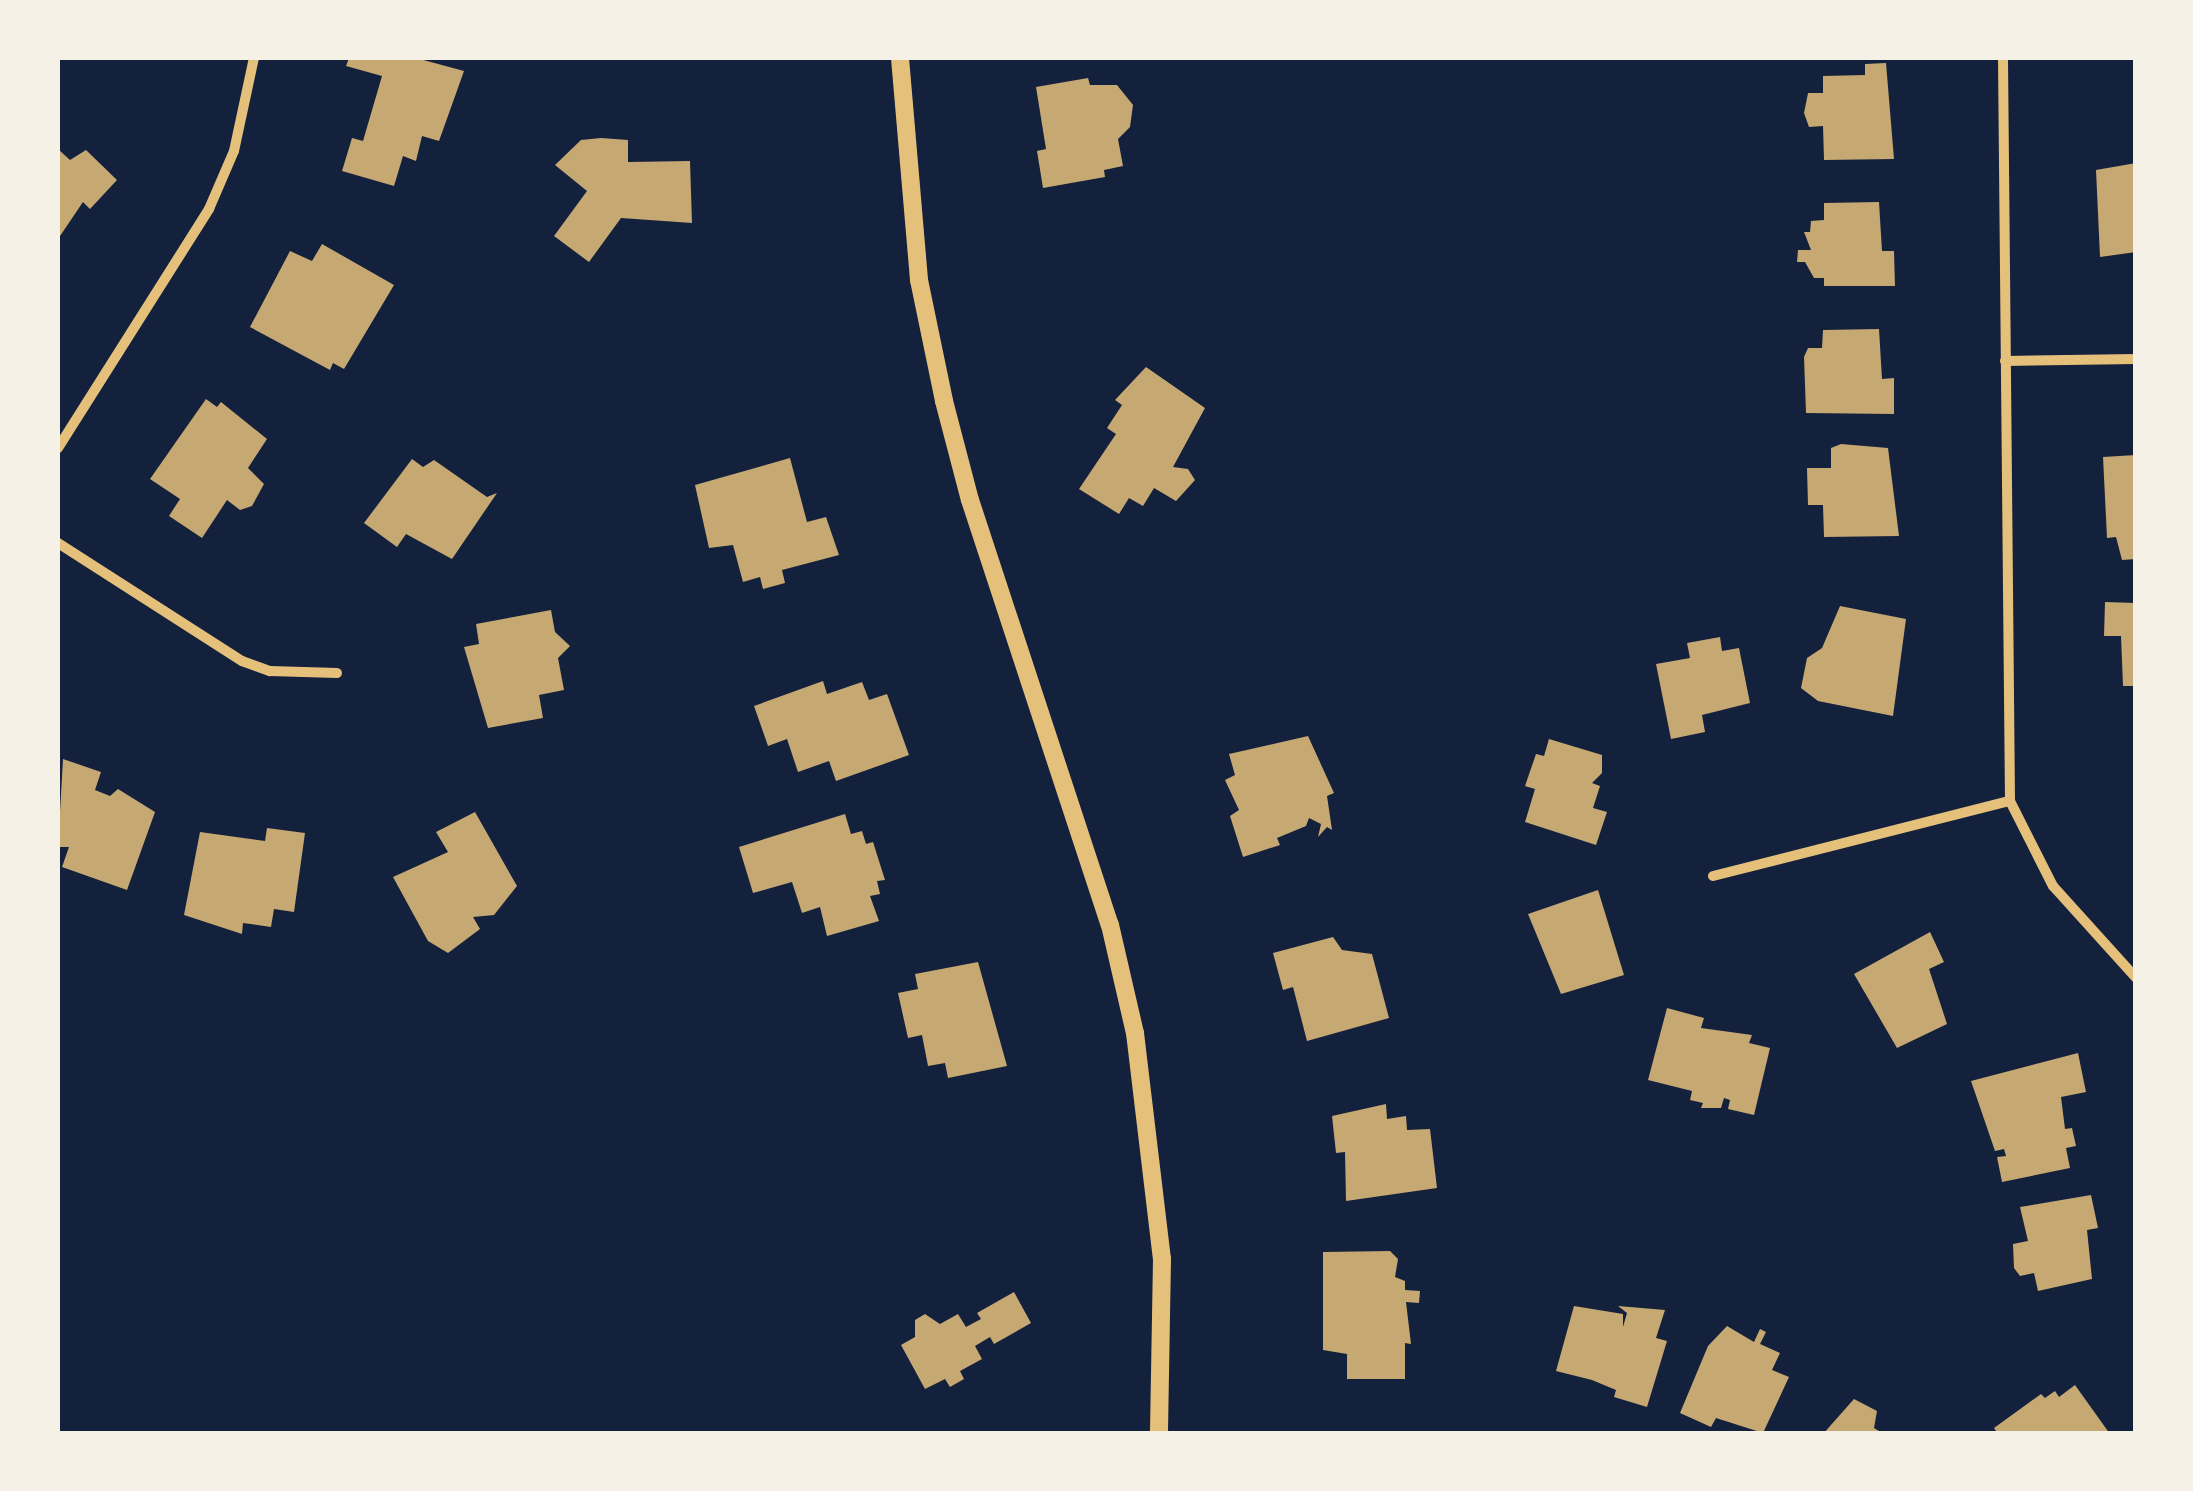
<!DOCTYPE html>
<style>
body{margin:0}
#map{position:relative;width:2193px;height:1491px;overflow:hidden;background:#14213d;font-family:"Playfair Display",serif}
div>[style]{position:absolute}
[style*='--x']{left:calc(var(--x)*1px);top:calc(var(--y)*1px);width:calc(var(--w)*1px);rotate:calc(var(--a)*1deg)}
.building>*{inset:0;background:#c6a872}
.minor>*{height:10px;margin:-5px;padding:0 5px;transform-origin:5px;border-radius:5px;background:#e5c07b}
.tertiary>*{height:18px;margin:-9px;padding:0 9px;transform-origin:9px;border-radius:9px;background:#e5c07b}
span{translate:-50% -50%;white-space:nowrap;text-align:center;line-height:1.15;-webkit-text-stroke:10px #f6f1e7;paint-order:stroke}
.frame{position:absolute;inset:0;border:60px solid #f6f1e7;pointer-events:none}
</style>
<div id="map">
<div class="building">
<i style="clip-path:polygon(349px 58px,416px 58px,464px 71px,439px 141px,422px 136px,416px 161px,403px 156px,394px 186px,342px 171px,352px 138px,363px 141px,382px 76px,346px 66px)"></i>
<i style="clip-path:polygon(1886px 63px,1894px 159px,1824px 160px,1823px 126px,1809px 127px,1804px 113px,1808px 93px,1823px 93px,1823px 76px,1865px 75px,1865px 64px)"></i>
<i style="clip-path:polygon(1088px 78px,1090px 85px,1117px 85px,1133px 105px,1130px 127px,1118px 139px,1123px 166px,1104px 170px,1105px 177px,1043px 188px,1037px 151px,1046px 149px,1036px 87px)"></i>
<i style="clip-path:polygon(601px 138px,628px 140px,628px 162px,690px 161px,692px 223px,621px 218px,589px 262px,554px 236px,587px 191px,555px 165px,581px 140px)"></i>
<i style="clip-path:polygon(58px 149px,70px 160px,86px 150px,117px 180px,90px 209px,83px 202px,58px 239px)"></i>
<i style="clip-path:polygon(2136px 163px,2136px 252px,2100px 257px,2096px 170px)"></i>
<i style="clip-path:polygon(1879px 202px,1882px 251px,1894px 251px,1895px 286px,1824px 286px,1824px 278px,1814px 278px,1805px 262px,1797px 262px,1798px 250px,1811px 250px,1804px 232px,1810px 232px,1811px 221px,1824px 220px,1824px 203px)"></i>
<i style="clip-path:polygon(322px 244px,394px 285px,344px 369px,333px 363px,330px 370px,250px 327px,290px 251px,312px 261px)"></i>
<i style="clip-path:polygon(1879px 329px,1882px 379px,1894px 378px,1894px 414px,1806px 413px,1804px 357px,1808px 348px,1822px 348px,1823px 330px)"></i>
<i style="clip-path:polygon(1146px 367px,1205px 408px,1173px 467px,1188px 469px,1195px 480px,1176px 501px,1154px 488px,1143px 506px,1129px 498px,1119px 514px,1079px 489px,1116px 434px,1107px 428px,1122px 405px,1115px 400px)"></i>
<i style="clip-path:polygon(206px 399px,217px 407px,221px 402px,267px 439px,248px 468px,264px 484px,252px 506px,240px 510px,227px 500px,202px 538px,169px 516px,180px 499px,150px 479px)"></i>
<i style="clip-path:polygon(1841px 444px,1888px 448px,1899px 536px,1824px 537px,1823px 505px,1808px 505px,1807px 468px,1831px 468px,1831px 448px)"></i>
<i style="clip-path:polygon(2136px 455px,2136px 559px,2122px 560px,2116px 537px,2107px 538px,2103px 457px)"></i>
<i style="clip-path:polygon(790px 458px,807px 522px,826px 517px,839px 555px,782px 570px,785px 583px,763px 589px,760px 577px,743px 582px,733px 545px,709px 548px,695px 485px)"></i>
<i style="clip-path:polygon(412px 459px,423px 467px,434px 460px,487px 497px,497px 493px,452px 559px,406px 534px,397px 547px,364px 523px)"></i>
<i style="clip-path:polygon(2105px 602px,2136px 603px,2136px 686px,2123px 686px,2121px 636px,2104px 636px)"></i>
<i style="clip-path:polygon(1840px 606px,1906px 619px,1893px 716px,1818px 701px,1801px 688px,1807px 658px,1822px 648px)"></i>
<i style="clip-path:polygon(551px 610px,555px 632px,570px 646px,558px 658px,564px 690px,539px 695px,543px 718px,488px 728px,464px 647px,479px 644px,476px 624px)"></i>
<i style="clip-path:polygon(1720px 637px,1722px 651px,1739px 648px,1750px 703px,1702px 715px,1705px 732px,1671px 739px,1656px 664px,1690px 658px,1687px 643px)"></i>
<i style="clip-path:polygon(823px 681px,827px 694px,862px 682px,869px 700px,887px 694px,909px 755px,836px 781px,829px 761px,798px 772px,787px 739px,768px 746px,754px 706px)"></i>
<i style="clip-path:polygon(1308px 736px,1334px 793px,1327px 796px,1332px 830px,1327px 827px,1318px 837px,1321px 824px,1309px 818px,1306px 826px,1277px 838px,1280px 845px,1243px 857px,1230px 816px,1239px 810px,1225px 780px,1235px 775px,1229px 754px)"></i>
<i style="clip-path:polygon(1549px 739px,1602px 755px,1602px 773px,1592px 783px,1600px 786px,1593px 808px,1607px 812px,1596px 845px,1525px 822px,1535px 789px,1525px 786px,1536px 754px,1544px 756px)"></i>
<i style="clip-path:polygon(63px 759px,101px 772px,95px 790px,110px 796px,118px 789px,155px 812px,127px 890px,62px 867px,69px 847px,58px 847px)"></i>
<i style="clip-path:polygon(475px 812px,517px 886px,494px 915px,473px 917px,480px 929px,448px 953px,428px 941px,393px 877px,448px 852px,436px 832px)"></i>
<i style="clip-path:polygon(845px 814px,851px 834px,862px 831px,866px 844px,873px 842px,885px 880px,877px 881px,880px 894px,870px 896px,879px 921px,827px 936px,820px 907px,802px 913px,792px 882px,753px 893px,739px 847px)"></i>
<i style="clip-path:polygon(267px 828px,305px 833px,294px 912px,274px 909px,271px 927px,243px 923px,242px 934px,184px 915px,200px 832px,265px 841px)"></i>
<i style="clip-path:polygon(1598px 890px,1624px 975px,1561px 994px,1528px 914px)"></i>
<i style="clip-path:polygon(1930px 932px,1944px 962px,1929px 969px,1947px 1024px,1897px 1048px,1854px 974px)"></i>
<i style="clip-path:polygon(1333px 937px,1342px 950px,1372px 954px,1389px 1018px,1307px 1041px,1293px 987px,1283px 990px,1273px 953px)"></i>
<i style="clip-path:polygon(978px 962px,1007px 1066px,948px 1078px,945px 1063px,928px 1066px,922px 1035px,908px 1038px,898px 993px,918px 989px,915px 974px)"></i>
<i style="clip-path:polygon(1667px 1008px,1704px 1018px,1701px 1028px,1752px 1035px,1749px 1043px,1770px 1048px,1754px 1115px,1728px 1109px,1730px 1100px,1724px 1098px,1721px 1108px,1701px 1108px,1703px 1103px,1690px 1100px,1692px 1091px,1648px 1080px)"></i>
<i style="clip-path:polygon(2078px 1053px,2086px 1092px,2061px 1097px,2065px 1129px,2072px 1128px,2076px 1146px,2066px 1148px,2070px 1168px,2002px 1182px,1997px 1157px,2006px 1156px,2004px 1149px,1995px 1151px,1971px 1081px)"></i>
<i style="clip-path:polygon(1386px 1104px,1387px 1119px,1406px 1116px,1407px 1130px,1430px 1129px,1437px 1188px,1346px 1201px,1345px 1152px,1336px 1153px,1332px 1116px)"></i>
<i style="clip-path:polygon(2091px 1195px,2098px 1228px,2087px 1230px,2092px 1279px,2038px 1291px,2034px 1273px,2020px 1276px,2014px 1268px,2013px 1244px,2028px 1241px,2020px 1207px)"></i>
<i style="clip-path:polygon(1390px 1251px,1398px 1259px,1395px 1277px,1405px 1281px,1405px 1290px,1420px 1291px,1419px 1303px,1406px 1302px,1411px 1344px,1405px 1343px,1405px 1379px,1347px 1379px,1347px 1354px,1323px 1350px,1323px 1252px)"></i>
<i style="clip-path:polygon(1014px 1292px,1031px 1323px,994px 1344px,990px 1337px,975px 1346px,982px 1359px,960px 1371px,964px 1379px,950px 1387px,945px 1379px,925px 1389px,901px 1345px,915px 1337px,915px 1320px,925px 1314px,940px 1324px,958px 1314px,966px 1327px,981px 1319px,977px 1313px)"></i>
<i style="clip-path:polygon(1574px 1306px,1623px 1314px,1623px 1327px,1627px 1313px,1618px 1306px,1665px 1310px,1656px 1338px,1667px 1341px,1647px 1407px,1614px 1397px,1616px 1390px,1592px 1380px,1556px 1371px)"></i>
<i style="clip-path:polygon(1727px 1326px,1754px 1342px,1760px 1329px,1766px 1332px,1760px 1344px,1780px 1353px,1772px 1370px,1789px 1377px,1763px 1433px,1716px 1418px,1711px 1427px,1680px 1413px,1708px 1346px)"></i>
<i style="clip-path:polygon(2075px 1385px,2110px 1434px,1998px 1434px,1994px 1428px,2041px 1394px,2045px 1398px,2055px 1391px,2059px 1397px)"></i>
<i style="clip-path:polygon(1854px 1399px,1877px 1411px,1874px 1428px,1884px 1434px,1823px 1434px)"></i>
</div>
<div class="minor">
<i style="--x:2003;--y:58;--w:743;--a:89.46"></i>
<i style="--x:2010;--y:801;--w:95;--a:63.2"></i>
<i style="--x:2053;--y:886;--w:124;--a:47.9"></i>
<i style="--x:2005;--y:361;--w:131;--a:-0.9"></i>
<i style="--x:58;--y:448;--w:283;--a:-57.7"></i>
<i style="--x:209;--y:209;--w:63;--a:-66.7"></i>
<i style="--x:234;--y:151;--w:95;--a:-77.9"></i>
<i style="--x:58;--y:543;--w:219;--a:32.7"></i>
<i style="--x:242;--y:661;--w:30;--a:20"></i>
<i style="--x:270;--y:671;--w:67;--a:1.7"></i>
<i style="--x:1713;--y:876;--w:306;--a:-14.2"></i>
</div>
<div class="tertiary">
<i style="--x:900;--y:58;--w:223;--a:85.1"></i>
<i style="--x:919;--y:280;--w:124;--a:78.3"></i>
<i style="--x:944;--y:401;--w:102;--a:75.3"></i>
<i style="--x:970;--y:500;--w:447;--a:71.8"></i>
<i style="--x:1110;--y:925;--w:111;--a:77"></i>
<i style="--x:1135;--y:1033;--w:228;--a:83.2"></i>
<i style="--x:1162;--y:1259;--w:175;--a:91"></i>
</div>
<div class="frame"></div>
</div>
